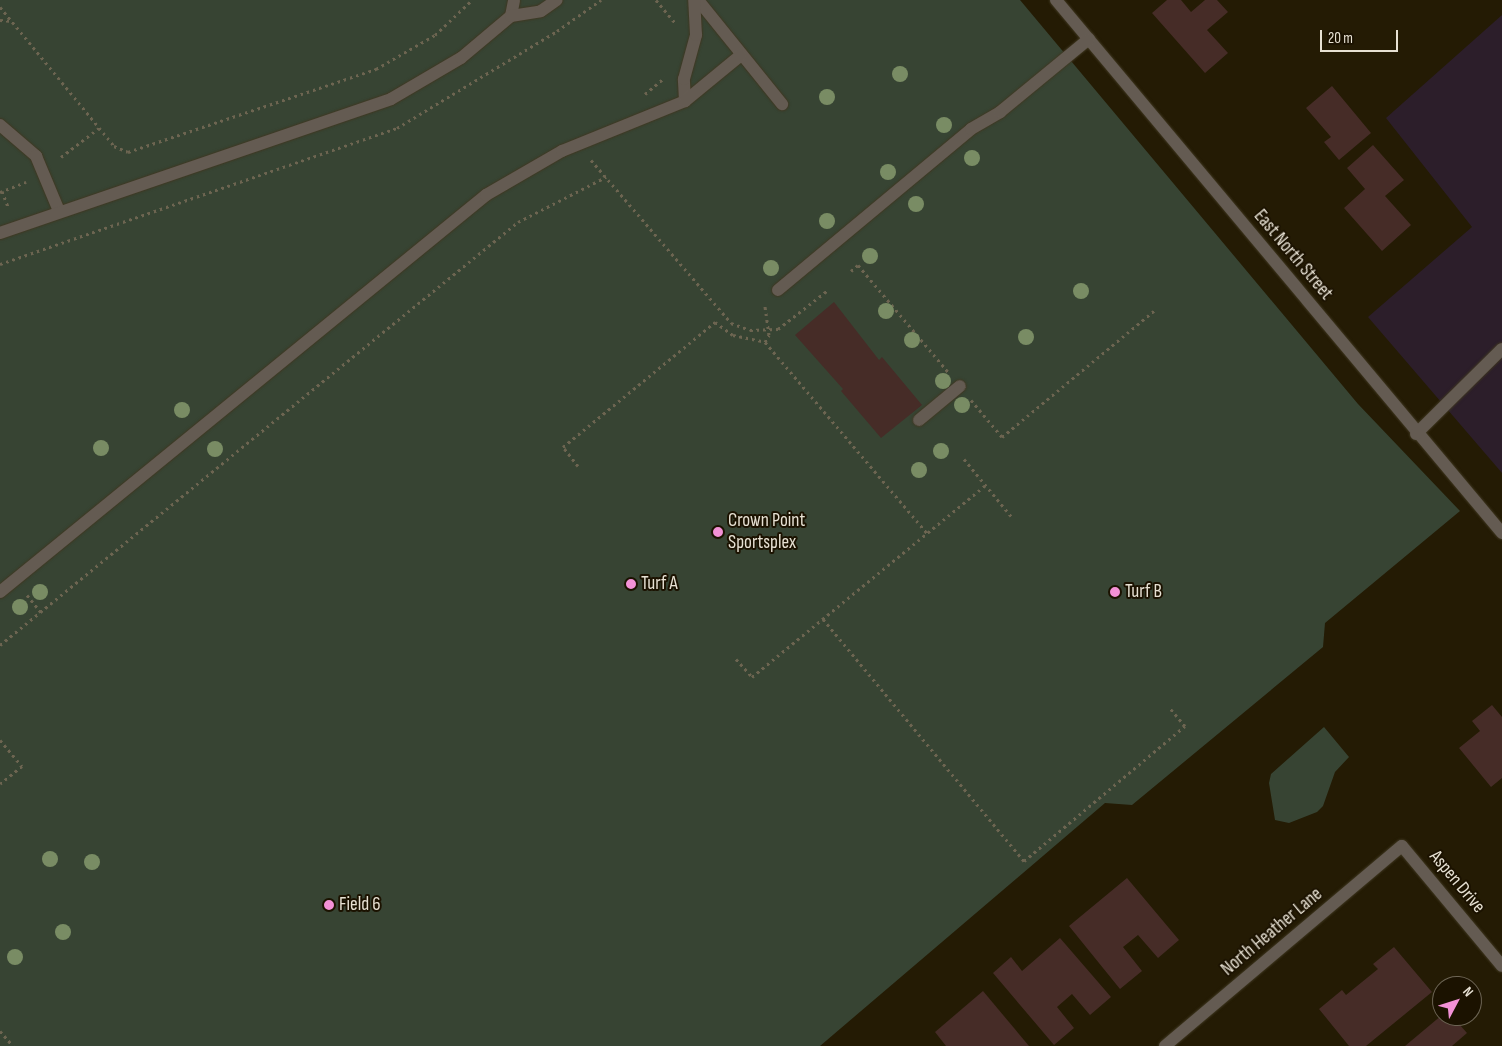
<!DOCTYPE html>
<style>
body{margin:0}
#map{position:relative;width:1502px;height:1046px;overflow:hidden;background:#241b04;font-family:"Sofia Sans Condensed",sans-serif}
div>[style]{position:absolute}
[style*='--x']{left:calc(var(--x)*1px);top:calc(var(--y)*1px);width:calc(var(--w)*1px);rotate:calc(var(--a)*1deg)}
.industrial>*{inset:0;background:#2c1e2a}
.green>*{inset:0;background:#374433}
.building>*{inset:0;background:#462c27}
.path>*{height:3px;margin-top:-1.5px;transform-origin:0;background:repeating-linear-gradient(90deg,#6d6551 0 2.5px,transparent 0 6.5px)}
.roads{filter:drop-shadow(0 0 1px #3f3721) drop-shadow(0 0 1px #3f3721)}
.minor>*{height:12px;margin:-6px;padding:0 6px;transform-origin:6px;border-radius:6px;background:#645b52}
.trees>*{width:16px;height:16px;margin:-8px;border-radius:50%;background:#798c64}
.dots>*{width:14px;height:14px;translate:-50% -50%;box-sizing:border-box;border:2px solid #1b1200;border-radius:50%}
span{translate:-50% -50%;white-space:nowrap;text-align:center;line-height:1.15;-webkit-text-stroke:4px #1b1200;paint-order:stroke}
.street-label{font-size:19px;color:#e7e1d3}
.poi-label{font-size:19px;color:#e7e1d3}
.left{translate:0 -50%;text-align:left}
.north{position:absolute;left:1432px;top:976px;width:50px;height:50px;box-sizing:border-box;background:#1b1200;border:1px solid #6d6554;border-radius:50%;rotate:50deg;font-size:14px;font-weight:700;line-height:20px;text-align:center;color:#e7e1d3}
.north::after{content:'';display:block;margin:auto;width:18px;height:22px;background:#f391d6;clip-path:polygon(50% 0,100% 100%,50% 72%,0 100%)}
.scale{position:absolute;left:1320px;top:30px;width:78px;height:22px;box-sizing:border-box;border:2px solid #e7e1d3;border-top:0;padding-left:6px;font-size:15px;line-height:18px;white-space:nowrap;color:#e7e1d3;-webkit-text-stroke:4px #1b1200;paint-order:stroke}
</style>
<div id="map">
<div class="industrial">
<i style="clip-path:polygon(1502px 15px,1502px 473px,1368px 317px,1472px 227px,1386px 118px)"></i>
</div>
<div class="green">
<i style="clip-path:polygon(0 0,1020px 0,1358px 404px,1460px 511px,1325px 623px,1323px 647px,1132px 805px,1105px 803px,820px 1046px,0 1046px)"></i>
<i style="clip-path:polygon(1324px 727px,1349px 757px,1335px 772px,1323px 806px,1317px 812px,1289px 823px,1275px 820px,1269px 783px,1271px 774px)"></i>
</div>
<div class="building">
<i style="clip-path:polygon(1167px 0,1181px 0,1191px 12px,1205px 0,1217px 0,1228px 12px,1207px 30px,1228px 53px,1205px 73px,1152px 13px)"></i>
<i style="clip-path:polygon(1332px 86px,1371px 133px,1339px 160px,1324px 142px,1331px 137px,1306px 108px)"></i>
<i style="clip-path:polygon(1373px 145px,1404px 180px,1385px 196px,1411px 225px,1382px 251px,1344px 208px,1365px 189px,1347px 168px)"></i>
<i style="clip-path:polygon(834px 302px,879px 360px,882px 357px,922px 405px,881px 438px,841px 391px,843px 389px,795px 335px)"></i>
<i style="clip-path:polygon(1492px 705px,1502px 717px,1502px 778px,1491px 787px,1459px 748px,1480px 731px,1472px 721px)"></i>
<i style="clip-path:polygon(1127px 878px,1179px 940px,1158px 958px,1138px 935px,1123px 947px,1142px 971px,1120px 989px,1069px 926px)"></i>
<i style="clip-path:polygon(1060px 938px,1111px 997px,1090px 1015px,1072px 994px,1057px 1007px,1074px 1028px,1054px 1045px,993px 973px,1011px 957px,1022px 971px)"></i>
<i style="clip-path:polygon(1394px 947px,1432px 992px,1366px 1046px,1349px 1046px,1319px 1009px,1342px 990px,1346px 995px,1378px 969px,1373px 964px)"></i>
<i style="clip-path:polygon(983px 991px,1029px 1046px,946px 1046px,935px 1032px)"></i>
<i style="clip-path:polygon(1442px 1015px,1452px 1016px,1467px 1033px,1452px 1046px,1405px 1046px)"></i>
</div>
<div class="path">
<i style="--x:656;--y:0;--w:30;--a:50"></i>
<i style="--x:0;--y:7;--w:180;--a:50.6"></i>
<i style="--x:114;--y:146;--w:15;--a:23"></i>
<i style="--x:128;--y:152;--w:262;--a:-18.5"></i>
<i style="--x:376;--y:69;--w:68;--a:-30"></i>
<i style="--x:435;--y:35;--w:51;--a:-43.4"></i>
<i style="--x:0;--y:20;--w:12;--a:5"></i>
<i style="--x:645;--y:94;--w:26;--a:-40"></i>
<i style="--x:61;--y:157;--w:48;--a:-37.3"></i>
<i style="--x:591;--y:160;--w:215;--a:49.3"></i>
<i style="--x:731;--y:323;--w:20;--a:20"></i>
<i style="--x:750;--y:330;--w:28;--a:-2"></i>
<i style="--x:778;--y:329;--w:63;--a:-38"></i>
<i style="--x:2;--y:191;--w:17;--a:69"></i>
<i style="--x:0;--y:192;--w:28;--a:-21"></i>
<i style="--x:0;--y:264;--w:420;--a:-18.9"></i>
<i style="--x:397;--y:128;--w:187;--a:-31.2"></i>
<i style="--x:557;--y:31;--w:54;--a:-35.2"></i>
<i style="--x:851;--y:271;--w:9;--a:-41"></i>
<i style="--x:858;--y:265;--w:140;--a:49.9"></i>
<i style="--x:765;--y:342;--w:8;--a:-60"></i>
<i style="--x:769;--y:335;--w:30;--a:-98"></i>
<i style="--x:971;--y:400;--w:48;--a:50"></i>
<i style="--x:1002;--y:437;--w:199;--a:-39.7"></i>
<i style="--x:964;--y:459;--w:74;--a:50.5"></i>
<i style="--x:578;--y:466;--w:24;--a:-128"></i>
<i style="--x:563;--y:447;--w:197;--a:-39.4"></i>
<i style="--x:715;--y:322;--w:22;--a:36"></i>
<i style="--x:733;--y:335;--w:33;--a:12"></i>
<i style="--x:765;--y:342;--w:250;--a:49.7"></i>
<i style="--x:27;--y:595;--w:22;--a:51"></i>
<i style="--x:823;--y:619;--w:315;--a:50.3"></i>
<i style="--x:1024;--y:861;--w:210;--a:-40"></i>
<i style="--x:1185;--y:726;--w:23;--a:-130"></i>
<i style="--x:0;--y:645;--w:669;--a:-39.24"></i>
<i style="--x:518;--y:222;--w:99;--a:-27.1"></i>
<i style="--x:736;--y:659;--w:24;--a:48"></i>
<i style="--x:752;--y:677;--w:303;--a:-39.4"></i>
<i style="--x:0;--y:740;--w:34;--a:50"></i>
<i style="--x:22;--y:766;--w:28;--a:141"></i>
<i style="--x:0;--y:1031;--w:20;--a:49"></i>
</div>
<div class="roads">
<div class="minor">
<i style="--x:698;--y:0;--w:134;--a:51.1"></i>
<i style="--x:1056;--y:0;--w:695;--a:50.08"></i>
<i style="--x:511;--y:16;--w:16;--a:-79"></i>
<i style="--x:685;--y:101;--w:22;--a:-93"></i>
<i style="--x:684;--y:79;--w:46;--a:-74.7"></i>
<i style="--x:696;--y:35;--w:35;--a:-93"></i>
<i style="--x:0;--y:125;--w:48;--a:40.7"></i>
<i style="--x:36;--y:156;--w:60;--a:67.3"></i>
<i style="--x:0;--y:233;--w:413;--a:-18.9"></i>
<i style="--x:391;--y:99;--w:81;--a:-30.4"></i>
<i style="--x:461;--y:58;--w:65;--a:-40"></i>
<i style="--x:511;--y:16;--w:30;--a:-9"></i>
<i style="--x:541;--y:11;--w:19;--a:-35"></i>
<i style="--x:778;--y:290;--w:251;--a:-39.8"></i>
<i style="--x:971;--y:129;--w:34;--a:-30"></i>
<i style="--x:1000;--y:112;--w:115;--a:-39.4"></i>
<i style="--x:919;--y:420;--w:53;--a:-39.7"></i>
<i style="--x:1416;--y:434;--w:121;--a:-44.7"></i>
<i style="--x:0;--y:592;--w:628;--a:-39.24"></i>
<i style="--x:486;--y:195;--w:88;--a:-30.1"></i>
<i style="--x:562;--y:151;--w:133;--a:-22.1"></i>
<i style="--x:685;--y:101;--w:72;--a:-39.4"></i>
<i style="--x:1165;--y:1046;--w:310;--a:-40.2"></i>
<i style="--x:1402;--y:846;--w:156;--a:50.2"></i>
</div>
</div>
<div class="trees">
<i style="left:900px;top:74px"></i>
<i style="left:827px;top:97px"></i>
<i style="left:944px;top:125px"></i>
<i style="left:972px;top:158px"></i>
<i style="left:888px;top:172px"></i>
<i style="left:916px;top:204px"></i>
<i style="left:827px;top:221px"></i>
<i style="left:870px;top:256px"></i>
<i style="left:771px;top:268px"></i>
<i style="left:1081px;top:291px"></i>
<i style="left:886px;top:311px"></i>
<i style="left:1026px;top:337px"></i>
<i style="left:912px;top:340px"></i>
<i style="left:943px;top:381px"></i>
<i style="left:962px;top:405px"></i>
<i style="left:182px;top:410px"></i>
<i style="left:101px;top:448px"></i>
<i style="left:215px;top:449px"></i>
<i style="left:941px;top:451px"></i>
<i style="left:919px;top:470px"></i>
<i style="left:40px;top:592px"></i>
<i style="left:20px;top:607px"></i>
<i style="left:50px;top:859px"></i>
<i style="left:92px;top:862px"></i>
<i style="left:63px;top:932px"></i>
<i style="left:15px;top:957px"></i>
</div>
<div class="dots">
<i style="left:718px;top:532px;background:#f391d6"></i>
<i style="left:631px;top:584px;background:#f391d6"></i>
<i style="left:1115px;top:592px;background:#f391d6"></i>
<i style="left:329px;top:905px;background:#f391d6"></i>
</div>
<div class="street-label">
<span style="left:1293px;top:255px;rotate:50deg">East North Street</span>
<span style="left:1457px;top:882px;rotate:50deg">Aspen Drive</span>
<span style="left:1272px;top:932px;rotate:-40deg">North Heather Lane</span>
</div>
<div class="poi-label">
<span class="left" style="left:728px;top:532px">Crown Point<br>Sportsplex</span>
<span class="left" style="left:641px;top:584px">Turf A</span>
<span class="left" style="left:1125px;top:592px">Turf B</span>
<span class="left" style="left:339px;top:905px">Field 6</span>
</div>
<div class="north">N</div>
<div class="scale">20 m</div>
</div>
